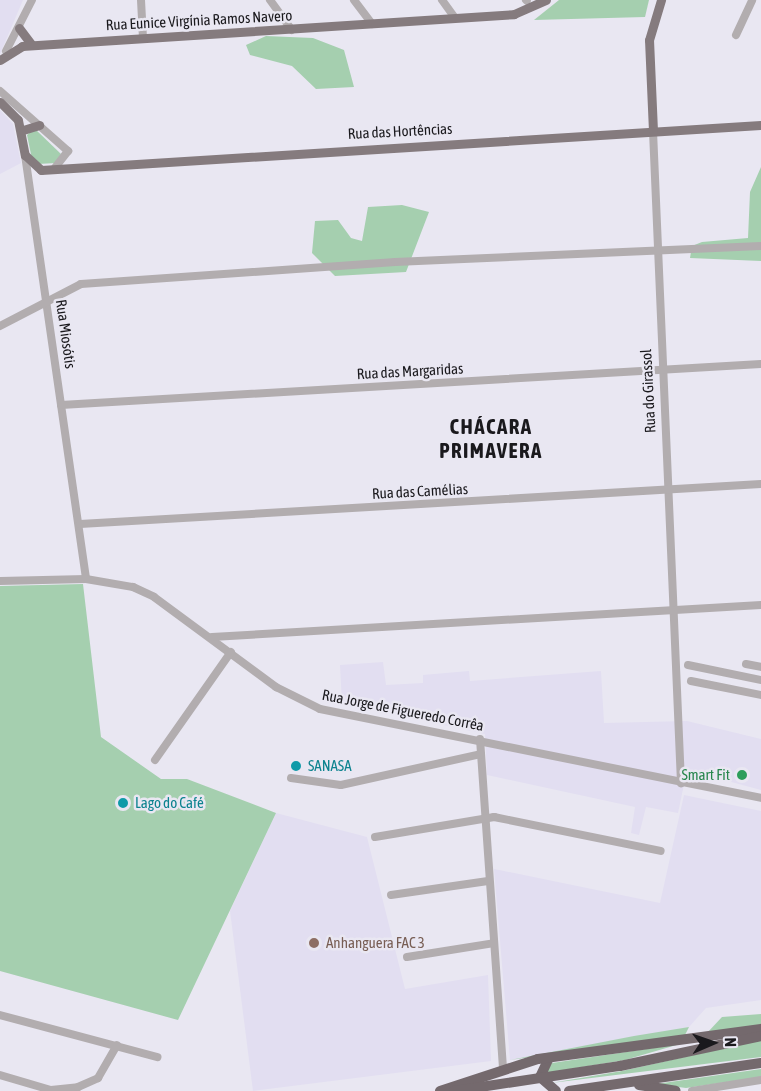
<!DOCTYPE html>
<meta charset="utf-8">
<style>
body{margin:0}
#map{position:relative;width:761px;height:1091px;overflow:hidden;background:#e9e7f2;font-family:"Asap Condensed",sans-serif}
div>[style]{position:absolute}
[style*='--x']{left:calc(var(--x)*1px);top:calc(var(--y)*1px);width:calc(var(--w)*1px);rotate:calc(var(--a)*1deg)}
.built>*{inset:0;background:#e2def1}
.green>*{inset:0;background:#a5cfaf}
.minor>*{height:8px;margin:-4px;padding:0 4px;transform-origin:4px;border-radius:4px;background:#b2adaf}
.major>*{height:9px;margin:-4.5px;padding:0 4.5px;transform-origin:4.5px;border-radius:4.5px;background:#857b7e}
.highway>*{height:10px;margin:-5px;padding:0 5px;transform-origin:5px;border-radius:5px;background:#74696d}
.dots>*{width:16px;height:16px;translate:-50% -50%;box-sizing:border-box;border:3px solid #e9e7f2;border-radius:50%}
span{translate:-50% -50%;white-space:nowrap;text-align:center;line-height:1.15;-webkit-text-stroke:5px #e9e7f2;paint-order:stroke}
.street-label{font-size:15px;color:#1a191d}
.culture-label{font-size:15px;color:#0d838f}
.left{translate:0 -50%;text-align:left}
.leisure-label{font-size:15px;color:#27864d}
.right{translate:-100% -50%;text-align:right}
.education-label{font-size:15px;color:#785e54}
.district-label{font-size:21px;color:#1a191d;font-weight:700;letter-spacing:1.5px}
.north{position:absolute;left:683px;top:1013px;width:60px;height:60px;-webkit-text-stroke:4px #e9e7f2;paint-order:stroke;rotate:88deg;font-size:16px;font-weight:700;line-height:24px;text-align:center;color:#1a191d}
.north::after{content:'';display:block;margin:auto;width:21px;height:27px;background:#1a191d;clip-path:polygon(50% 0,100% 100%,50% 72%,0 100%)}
</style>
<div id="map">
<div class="built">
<i style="clip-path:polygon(0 0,23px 0,0 54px)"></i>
<i style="clip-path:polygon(0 110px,13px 124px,21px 163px,0 174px)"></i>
<i style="clip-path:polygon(383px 662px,386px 685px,423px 683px,423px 675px,469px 671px,470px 681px,601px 671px,604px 723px,687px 721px,761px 739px,761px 790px,687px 770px,678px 813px,646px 807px,639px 835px,631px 833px,635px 807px,487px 775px,485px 734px,342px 703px,340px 665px)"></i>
<i style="clip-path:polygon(684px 795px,761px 811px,761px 1000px,706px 1008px,689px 1027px,510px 1060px,494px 869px,660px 903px)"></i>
<i style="clip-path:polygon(276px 813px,367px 837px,405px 989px,488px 975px,491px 1061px,253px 1091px,230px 911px)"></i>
</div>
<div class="green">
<i style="clip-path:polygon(559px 0,649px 0,645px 17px,534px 20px)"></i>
<i style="clip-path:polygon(266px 36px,313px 38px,344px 50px,354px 87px,316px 89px,292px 66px,250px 55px,246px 45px)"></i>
<i style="clip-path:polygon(34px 128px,61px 154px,56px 163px,38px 164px,32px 159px,27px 135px)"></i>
<i style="clip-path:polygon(761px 167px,761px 261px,690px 258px,692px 246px,702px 242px,748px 238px,750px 192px)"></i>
<i style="clip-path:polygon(402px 205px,429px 212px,406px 272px,335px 276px,312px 253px,315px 221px,338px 220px,351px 238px,362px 241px,368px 207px)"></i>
<i style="clip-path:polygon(83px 584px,101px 737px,161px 779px,187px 779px,276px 813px,178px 1020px,0 971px,0 586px)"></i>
<i style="clip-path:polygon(761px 1014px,761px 1026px,707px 1033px,722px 1017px)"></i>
<i style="clip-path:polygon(689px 1027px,685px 1035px,510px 1060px,634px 1036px)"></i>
<i style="clip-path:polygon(761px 1040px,761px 1057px,551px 1083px,622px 1071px)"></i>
<i style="clip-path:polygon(680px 1044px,625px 1060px,546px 1073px,552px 1063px)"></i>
<i style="clip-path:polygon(761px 1069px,761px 1077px,686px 1088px,656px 1084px)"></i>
</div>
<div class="minor">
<i style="--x:141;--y:0;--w:39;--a:87"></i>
<i style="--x:270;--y:0;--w:37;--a:54"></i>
<i style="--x:354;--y:0;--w:30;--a:53"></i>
<i style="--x:442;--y:0;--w:22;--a:54"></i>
<i style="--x:526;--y:0;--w:1;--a:45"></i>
<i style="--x:736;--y:35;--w:38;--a:-65"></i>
<i style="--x:6;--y:51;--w:57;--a:-63"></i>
<i style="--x:0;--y:91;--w:91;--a:41.4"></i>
<i style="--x:68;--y:151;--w:23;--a:128"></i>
<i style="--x:653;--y:131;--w:653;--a:87.54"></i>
<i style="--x:25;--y:155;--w:428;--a:81.8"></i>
<i style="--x:0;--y:326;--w:91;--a:-27.4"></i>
<i style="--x:81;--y:284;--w:315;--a:-4"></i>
<i style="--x:395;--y:262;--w:366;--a:-2.5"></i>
<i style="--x:61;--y:405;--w:701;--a:-3.35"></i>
<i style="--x:80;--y:524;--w:682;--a:-3.36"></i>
<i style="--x:0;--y:581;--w:86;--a:-1.3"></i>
<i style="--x:86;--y:579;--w:48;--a:9.7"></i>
<i style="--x:133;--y:587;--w:23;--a:25"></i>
<i style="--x:154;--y:597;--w:152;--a:36.4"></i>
<i style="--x:276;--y:687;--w:49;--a:26.6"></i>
<i style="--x:320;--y:709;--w:450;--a:11.4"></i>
<i style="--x:212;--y:637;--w:550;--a:-3.34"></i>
<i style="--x:746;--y:664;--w:15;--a:11"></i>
<i style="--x:688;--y:665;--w:75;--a:11.6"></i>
<i style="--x:691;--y:681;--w:71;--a:11.3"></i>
<i style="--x:480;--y:739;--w:329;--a:86"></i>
<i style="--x:155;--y:760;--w:132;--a:-54.9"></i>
<i style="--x:291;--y:778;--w:50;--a:8"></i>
<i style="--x:341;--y:785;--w:143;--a:-12.5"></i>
<i style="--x:375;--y:837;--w:121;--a:-9.5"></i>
<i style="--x:494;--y:817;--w:170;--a:11.5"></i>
<i style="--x:391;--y:895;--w:98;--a:-8.2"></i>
<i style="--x:407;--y:957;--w:88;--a:-9.1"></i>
<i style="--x:0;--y:1015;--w:163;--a:15"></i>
<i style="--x:0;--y:1075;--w:53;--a:16.4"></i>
<i style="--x:51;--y:1090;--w:27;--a:-6"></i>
<i style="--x:78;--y:1087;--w:22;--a:-24"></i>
<i style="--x:98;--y:1078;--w:38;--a:-60"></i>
<i style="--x:692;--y:1091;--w:70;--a:-9.1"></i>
</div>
<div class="major">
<i style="--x:19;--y:28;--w:21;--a:53"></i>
<i style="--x:0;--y:60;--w:26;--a:-32"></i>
<i style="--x:22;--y:46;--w:493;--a:-3.7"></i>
<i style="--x:514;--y:14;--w:35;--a:-24"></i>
<i style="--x:0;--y:102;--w:25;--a:45"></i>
<i style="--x:18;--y:120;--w:36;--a:79"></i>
<i style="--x:25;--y:155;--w:22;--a:43"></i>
<i style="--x:41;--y:170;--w:721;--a:-3.58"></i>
<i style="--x:23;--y:130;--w:17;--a:-17"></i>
<i style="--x:653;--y:131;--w:91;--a:-92.5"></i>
<i style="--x:649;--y:40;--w:42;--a:-73.3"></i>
</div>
<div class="highway">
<i style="--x:548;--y:1060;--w:19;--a:115"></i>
<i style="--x:540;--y:1077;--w:21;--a:41"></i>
<i style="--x:639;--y:1085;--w:37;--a:9"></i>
<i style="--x:440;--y:1091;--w:103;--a:-18.1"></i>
<i style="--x:538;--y:1059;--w:225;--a:-7.7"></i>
<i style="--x:454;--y:1091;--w:168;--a:-8.6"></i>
<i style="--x:620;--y:1066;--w:144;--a:-12"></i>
<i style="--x:569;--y:1091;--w:194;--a:-8.3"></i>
</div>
<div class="dots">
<i style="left:296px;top:766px;background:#0f9aa8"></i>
<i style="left:742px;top:775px;background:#2e9e5b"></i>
<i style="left:123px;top:803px;background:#0f9aa8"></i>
<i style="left:314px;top:943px;background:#8d6e63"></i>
</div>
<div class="street-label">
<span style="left:199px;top:20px;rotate:-3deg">Rua Eunice Virgínia Ramos Navero</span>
<span style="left:400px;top:131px;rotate:-3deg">Rua das Hortências</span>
<span style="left:66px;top:334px;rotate:82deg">Rua Miosótis</span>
<span style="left:410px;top:371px;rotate:-3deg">Rua das Margaridas</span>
<span style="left:648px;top:391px;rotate:-93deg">Rua do Girassol</span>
<span style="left:420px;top:491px;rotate:-3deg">Rua das Camélias</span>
<span style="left:403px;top:710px;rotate:11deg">Rua Jorge de Figueredo Corrêa</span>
</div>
<div class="culture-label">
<span class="left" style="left:308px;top:766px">SANASA</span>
<span class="left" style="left:135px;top:803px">Lago do Café</span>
</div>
<div class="leisure-label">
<span class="right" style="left:730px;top:775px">Smart Fit</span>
</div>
<div class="education-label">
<span class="left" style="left:326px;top:943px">Anhanguera FAC 3</span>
</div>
<div class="district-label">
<span style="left:491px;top:438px">CHÁCARA<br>PRIMAVERA</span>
</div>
<div class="north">N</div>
</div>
